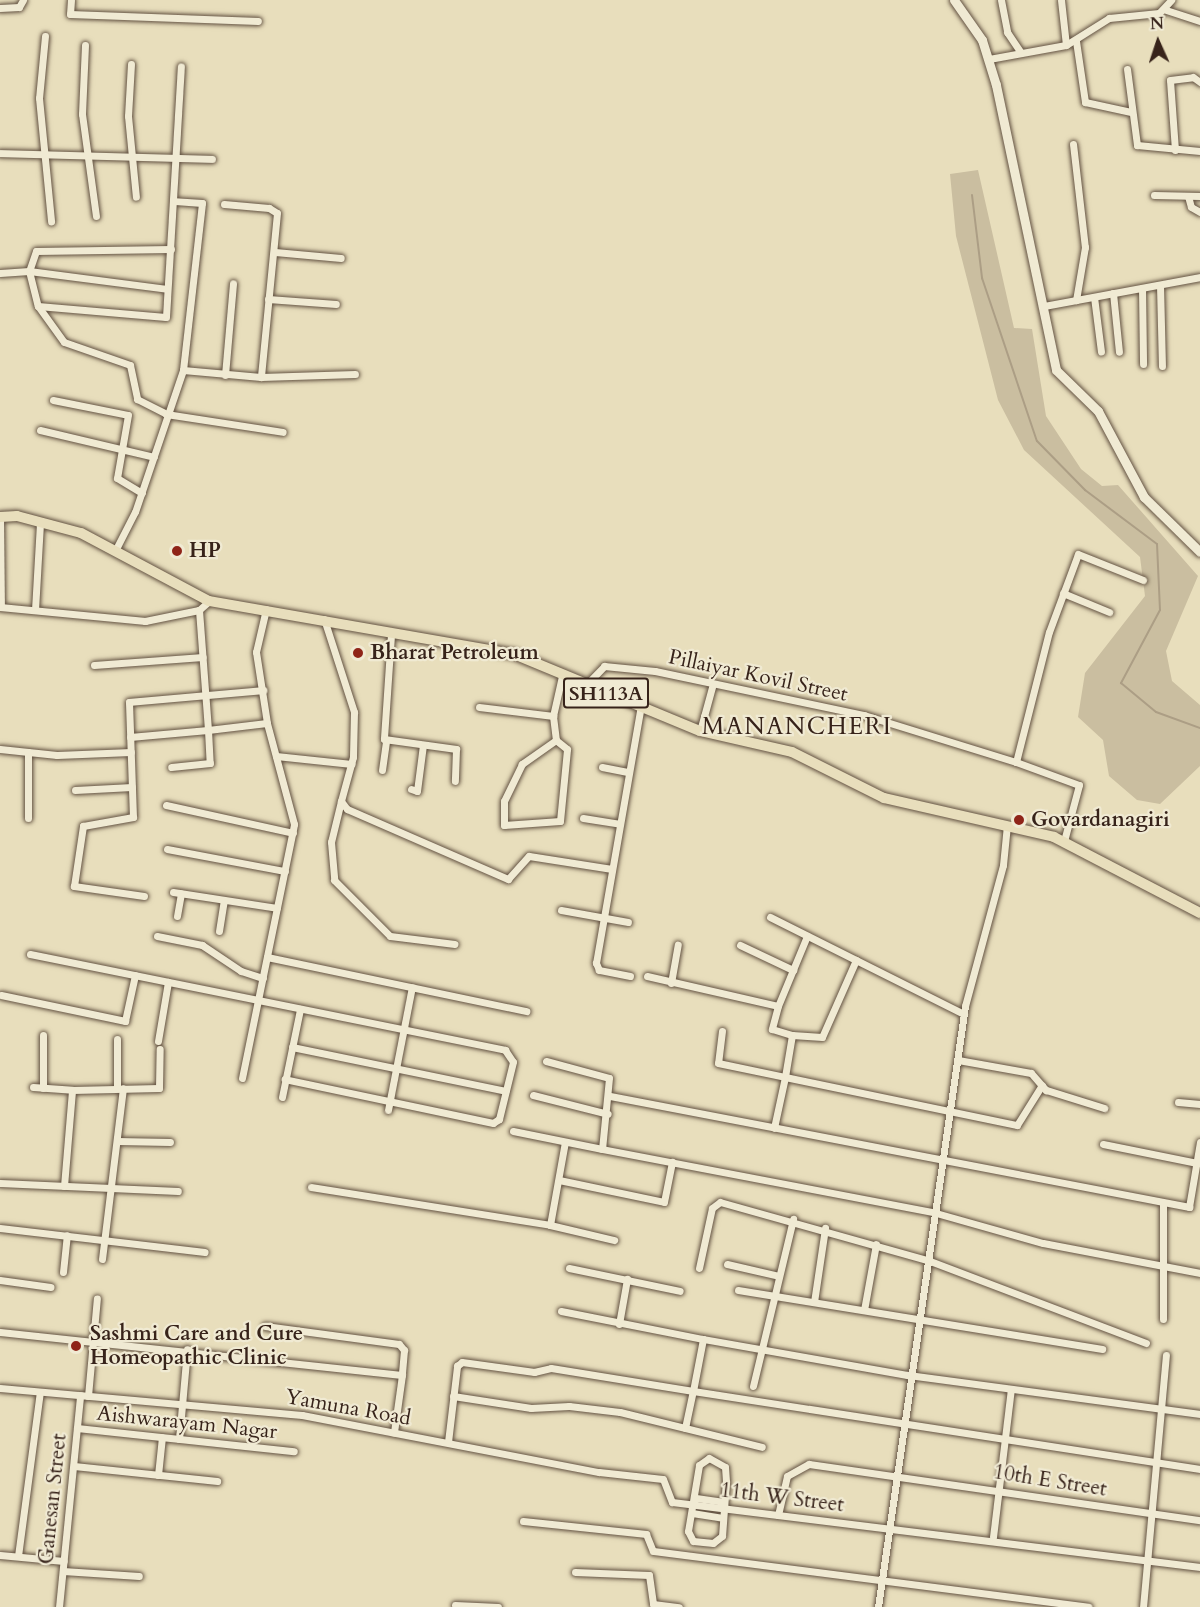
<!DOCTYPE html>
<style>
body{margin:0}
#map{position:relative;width:1200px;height:1607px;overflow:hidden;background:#e8debc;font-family:Cardo,serif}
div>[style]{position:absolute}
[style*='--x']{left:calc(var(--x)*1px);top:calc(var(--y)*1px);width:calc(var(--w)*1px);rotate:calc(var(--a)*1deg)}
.green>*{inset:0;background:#cabea0}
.stream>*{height:2px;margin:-1px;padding:0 1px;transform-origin:1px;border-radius:1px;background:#ac9e85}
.roads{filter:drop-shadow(0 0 2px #635242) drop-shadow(0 0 2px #635242)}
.minor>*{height:7px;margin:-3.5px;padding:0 3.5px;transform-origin:3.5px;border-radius:3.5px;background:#f0ead3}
.tertiary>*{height:9px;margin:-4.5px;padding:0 4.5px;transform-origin:4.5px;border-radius:4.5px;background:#f0ead3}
.primary>*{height:10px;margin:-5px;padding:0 5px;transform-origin:5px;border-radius:5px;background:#e8debc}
.dots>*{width:16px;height:16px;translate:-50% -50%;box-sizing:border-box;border:3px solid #f0ead3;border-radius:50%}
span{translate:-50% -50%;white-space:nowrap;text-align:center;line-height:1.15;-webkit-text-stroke:4.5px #f0ead3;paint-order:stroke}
.shield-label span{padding:2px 4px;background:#f0ead3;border:2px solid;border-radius:4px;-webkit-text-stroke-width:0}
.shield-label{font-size:20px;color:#37231a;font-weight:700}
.poi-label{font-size:21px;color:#37231a;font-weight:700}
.left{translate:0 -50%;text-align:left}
.street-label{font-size:21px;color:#37231a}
.quarter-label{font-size:24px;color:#37231a;letter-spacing:1.5px}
.north{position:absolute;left:1128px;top:12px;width:60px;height:60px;-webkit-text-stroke:4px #f0ead3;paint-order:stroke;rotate:357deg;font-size:16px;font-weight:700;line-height:24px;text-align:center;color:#37231a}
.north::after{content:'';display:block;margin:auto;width:21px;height:27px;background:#37231a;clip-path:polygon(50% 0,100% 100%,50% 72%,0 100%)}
</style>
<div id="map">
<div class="green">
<i style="clip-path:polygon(978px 170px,1014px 328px,1032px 329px,1046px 416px,1081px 469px,1102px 486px,1118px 485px,1198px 576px,1166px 651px,1172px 681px,1200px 705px,1200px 766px,1160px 804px,1137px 800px,1109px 776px,1103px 740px,1078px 717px,1085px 673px,1145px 596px,1140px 557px,1024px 450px,998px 400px,956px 236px,950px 174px)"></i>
</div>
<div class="stream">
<i style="--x:972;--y:195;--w:84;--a:83.1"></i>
<i style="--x:982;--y:278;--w:172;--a:71.4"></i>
<i style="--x:1037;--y:441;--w:69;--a:45.6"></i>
<i style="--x:1085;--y:490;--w:90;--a:36.9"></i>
<i style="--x:1157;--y:544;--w:66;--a:87.4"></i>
<i style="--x:1160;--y:610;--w:83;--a:118.1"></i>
<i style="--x:1121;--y:683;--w:45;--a:39.6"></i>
<i style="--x:1156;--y:712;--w:47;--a:20"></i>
</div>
<div class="roads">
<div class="minor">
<i style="--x:71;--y:0;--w:14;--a:94"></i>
<i style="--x:70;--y:14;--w:188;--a:2.1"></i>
<i style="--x:1001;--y:0;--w:33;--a:79"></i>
<i style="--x:1007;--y:32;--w:25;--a:56"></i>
<i style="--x:1061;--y:0;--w:45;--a:83.7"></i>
<i style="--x:0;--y:8;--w:19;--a:-3"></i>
<i style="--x:19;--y:7;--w:8;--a:-60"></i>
<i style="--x:1166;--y:10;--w:36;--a:18"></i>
<i style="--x:45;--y:36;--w:62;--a:95.5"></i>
<i style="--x:39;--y:98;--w:124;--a:84.4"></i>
<i style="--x:1076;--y:41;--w:62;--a:81.6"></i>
<i style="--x:1085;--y:102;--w:47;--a:12.3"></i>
<i style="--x:85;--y:45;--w:69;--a:92.5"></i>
<i style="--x:82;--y:114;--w:103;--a:82.2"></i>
<i style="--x:989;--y:59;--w:78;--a:-10.3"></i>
<i style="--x:1066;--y:45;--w:51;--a:-32.1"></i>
<i style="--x:1109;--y:18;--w:50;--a:-5.7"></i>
<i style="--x:1159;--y:13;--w:18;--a:-47"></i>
<i style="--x:131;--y:64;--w:52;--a:93.3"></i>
<i style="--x:128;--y:116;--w:81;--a:84.4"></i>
<i style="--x:1127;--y:69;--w:77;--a:82.5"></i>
<i style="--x:1137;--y:145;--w:63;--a:5.4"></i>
<i style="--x:1073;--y:144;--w:104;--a:83.4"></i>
<i style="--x:1085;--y:247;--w:54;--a:99.6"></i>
<i style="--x:1175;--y:150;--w:70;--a:-94.1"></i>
<i style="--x:1170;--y:80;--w:23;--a:-7"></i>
<i style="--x:1193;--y:77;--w:9;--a:36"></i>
<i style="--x:0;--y:153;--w:212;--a:1.6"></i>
<i style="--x:1154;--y:195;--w:46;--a:1.2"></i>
<i style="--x:1188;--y:196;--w:11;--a:75"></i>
<i style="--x:1191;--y:207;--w:10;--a:29"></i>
<i style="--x:224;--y:204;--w:45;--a:5.1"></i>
<i style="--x:269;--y:208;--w:9;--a:32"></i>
<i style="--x:277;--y:213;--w:165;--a:95.6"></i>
<i style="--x:171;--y:249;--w:135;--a:179.2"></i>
<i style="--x:36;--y:251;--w:21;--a:109"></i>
<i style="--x:29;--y:271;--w:36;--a:76"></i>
<i style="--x:38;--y:306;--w:44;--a:54.2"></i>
<i style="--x:64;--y:342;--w:70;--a:19.2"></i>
<i style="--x:130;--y:365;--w:35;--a:78"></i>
<i style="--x:137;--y:399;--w:33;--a:27"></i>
<i style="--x:166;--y:414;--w:118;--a:8.7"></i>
<i style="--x:275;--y:252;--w:66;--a:5.2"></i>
<i style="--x:0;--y:273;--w:29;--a:-4"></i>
<i style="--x:29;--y:271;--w:139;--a:7.4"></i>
<i style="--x:1160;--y:285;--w:81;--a:88.6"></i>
<i style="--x:1142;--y:288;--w:76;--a:89.2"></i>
<i style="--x:1113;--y:293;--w:59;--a:84.2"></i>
<i style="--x:1094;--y:297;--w:55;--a:82.7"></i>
<i style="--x:268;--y:299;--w:68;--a:4.2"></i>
<i style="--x:38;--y:306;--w:128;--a:4.9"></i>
<i style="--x:166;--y:317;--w:251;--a:-86.6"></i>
<i style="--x:1044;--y:306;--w:159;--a:-10.5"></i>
<i style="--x:183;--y:370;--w:78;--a:5.1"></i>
<i style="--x:261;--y:377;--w:94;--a:-1.8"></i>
<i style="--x:225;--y:375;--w:92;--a:-85"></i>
<i style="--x:53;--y:400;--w:76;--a:11.3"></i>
<i style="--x:128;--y:415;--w:64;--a:99.9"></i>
<i style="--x:117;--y:478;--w:29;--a:31"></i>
<i style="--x:40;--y:430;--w:117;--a:13.3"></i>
<i style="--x:0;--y:517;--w:90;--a:89.4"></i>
<i style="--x:117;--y:547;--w:39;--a:-63"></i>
<i style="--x:135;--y:512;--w:150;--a:-71.3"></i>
<i style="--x:183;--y:370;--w:168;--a:-83.5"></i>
<i style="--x:202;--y:203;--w:27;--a:-176"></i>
<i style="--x:1063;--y:593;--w:50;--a:22.4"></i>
<i style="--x:0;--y:607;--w:146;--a:5.5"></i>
<i style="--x:145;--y:621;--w:55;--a:-11.5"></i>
<i style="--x:199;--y:610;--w:13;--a:-42"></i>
<i style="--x:35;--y:610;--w:88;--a:-86.7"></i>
<i style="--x:199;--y:610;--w:120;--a:85.7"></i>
<i style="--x:208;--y:730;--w:59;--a:-6.8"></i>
<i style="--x:324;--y:619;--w:98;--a:72.1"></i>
<i style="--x:354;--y:712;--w:45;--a:91.3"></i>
<i style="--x:353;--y:757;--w:46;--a:105.3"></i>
<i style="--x:341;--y:801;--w:10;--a:53"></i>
<i style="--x:347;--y:809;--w:176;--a:23.5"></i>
<i style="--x:508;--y:879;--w:31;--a:-48"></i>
<i style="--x:529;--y:856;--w:84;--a:8.9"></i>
<i style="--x:391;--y:635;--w:104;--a:93.9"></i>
<i style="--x:384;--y:739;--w:73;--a:7.9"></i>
<i style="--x:456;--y:749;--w:32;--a:92"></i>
<i style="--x:94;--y:665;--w:109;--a:-4.2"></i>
<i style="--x:585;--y:686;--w:28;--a:-46"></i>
<i style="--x:604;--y:666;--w:51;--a:5.6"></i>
<i style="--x:655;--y:671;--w:214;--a:11.9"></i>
<i style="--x:864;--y:715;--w:159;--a:17.2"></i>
<i style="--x:1016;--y:762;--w:67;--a:20.1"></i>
<i style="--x:1079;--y:785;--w:58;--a:105"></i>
<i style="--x:479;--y:707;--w:75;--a:6.9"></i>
<i style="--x:553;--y:716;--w:41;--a:-77.3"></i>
<i style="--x:553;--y:716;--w:24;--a:83"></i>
<i style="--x:556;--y:740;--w:42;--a:144.8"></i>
<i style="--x:522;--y:764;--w:41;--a:115.9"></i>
<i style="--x:504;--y:801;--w:24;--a:90"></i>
<i style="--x:504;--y:825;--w:56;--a:-4.1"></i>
<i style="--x:560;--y:821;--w:72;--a:-84.4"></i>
<i style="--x:567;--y:749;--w:14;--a:-141"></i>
<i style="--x:700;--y:731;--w:46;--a:-74.7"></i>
<i style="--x:130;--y:737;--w:78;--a:-5.1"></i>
<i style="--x:208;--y:730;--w:33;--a:87"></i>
<i style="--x:210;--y:763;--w:39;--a:174"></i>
<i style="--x:0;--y:749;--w:57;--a:6"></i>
<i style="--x:57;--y:755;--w:74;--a:-2.3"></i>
<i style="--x:28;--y:752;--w:66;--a:90"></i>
<i style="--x:276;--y:756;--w:76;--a:6"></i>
<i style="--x:1016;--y:762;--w:134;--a:-75.8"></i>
<i style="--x:1049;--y:632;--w:83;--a:-69.6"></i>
<i style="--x:1078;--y:554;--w:70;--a:21.8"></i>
<i style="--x:602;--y:767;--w:26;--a:11"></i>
<i style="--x:382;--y:770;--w:29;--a:-82"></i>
<i style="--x:411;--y:789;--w:6;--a:18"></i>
<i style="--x:417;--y:791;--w:46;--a:-82.6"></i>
<i style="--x:75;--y:790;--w:57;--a:-3"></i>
<i style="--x:341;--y:801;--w:42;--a:103.7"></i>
<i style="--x:331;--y:842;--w:38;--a:85"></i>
<i style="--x:334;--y:880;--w:79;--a:45"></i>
<i style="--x:390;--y:936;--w:65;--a:7"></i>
<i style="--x:166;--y:805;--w:130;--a:12.4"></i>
<i style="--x:583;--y:818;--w:36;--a:9"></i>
<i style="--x:167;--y:849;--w:120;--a:10.6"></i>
<i style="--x:173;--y:892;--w:105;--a:8.7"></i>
<i style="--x:144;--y:896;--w:71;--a:-171.9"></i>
<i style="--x:74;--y:886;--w:61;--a:-81.5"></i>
<i style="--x:83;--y:826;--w:51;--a:-10.2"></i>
<i style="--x:133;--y:817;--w:115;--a:-92"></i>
<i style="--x:129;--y:702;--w:135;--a:-5.1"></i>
<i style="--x:561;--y:910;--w:68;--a:10.2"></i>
<i style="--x:177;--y:916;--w:23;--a:-80"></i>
<i style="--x:770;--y:917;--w:217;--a:26.6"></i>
<i style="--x:219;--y:931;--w:31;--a:-81"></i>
<i style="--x:157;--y:936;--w:46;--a:11.3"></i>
<i style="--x:202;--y:945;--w:47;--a:33.7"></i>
<i style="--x:241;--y:971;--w:23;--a:18"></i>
<i style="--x:740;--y:945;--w:59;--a:25.3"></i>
<i style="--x:30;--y:954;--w:485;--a:11.4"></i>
<i style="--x:505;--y:1050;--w:14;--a:56"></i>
<i style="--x:513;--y:1062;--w:59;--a:103.8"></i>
<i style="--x:499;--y:1119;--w:7;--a:146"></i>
<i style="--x:493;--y:1123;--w:213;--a:-168.1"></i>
<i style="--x:267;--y:957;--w:265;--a:11.8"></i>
<i style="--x:856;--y:960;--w:84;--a:113.8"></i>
<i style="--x:822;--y:1037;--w:30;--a:-176"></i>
<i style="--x:792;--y:1035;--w:43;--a:99.5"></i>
<i style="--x:785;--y:1077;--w:237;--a:11.7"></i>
<i style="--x:1017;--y:1125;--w:47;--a:-58"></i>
<i style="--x:630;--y:976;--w:32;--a:-169"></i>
<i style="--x:599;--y:970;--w:8;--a:-113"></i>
<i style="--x:596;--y:963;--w:262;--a:-80.1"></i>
<i style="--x:647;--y:976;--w:134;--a:12.9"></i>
<i style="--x:778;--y:1006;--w:24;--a:105"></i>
<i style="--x:772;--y:1029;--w:21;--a:17"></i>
<i style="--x:671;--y:983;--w:39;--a:-80"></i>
<i style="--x:1;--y:995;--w:127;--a:11.8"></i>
<i style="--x:125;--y:1021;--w:47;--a:-77.7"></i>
<i style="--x:778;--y:1006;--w:76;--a:-67.5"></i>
<i style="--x:722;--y:1031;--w:32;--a:97"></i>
<i style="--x:718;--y:1063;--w:68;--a:11.8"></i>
<i style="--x:785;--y:1077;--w:52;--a:102.2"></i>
<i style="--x:117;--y:1039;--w:49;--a:90"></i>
<i style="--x:158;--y:1041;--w:60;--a:-80.4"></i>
<i style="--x:292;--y:1047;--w:218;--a:11.6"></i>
<i style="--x:958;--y:1060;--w:74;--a:10.1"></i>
<i style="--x:1031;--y:1073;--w:23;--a:49"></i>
<i style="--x:1046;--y:1090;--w:61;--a:17.2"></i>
<i style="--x:546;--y:1061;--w:65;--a:15.1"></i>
<i style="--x:609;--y:1078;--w:71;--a:95.6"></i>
<i style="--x:602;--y:1149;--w:340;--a:10.8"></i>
<i style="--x:936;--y:1213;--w:111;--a:15.7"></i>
<i style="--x:1043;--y:1243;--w:160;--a:10.8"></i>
<i style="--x:242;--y:1078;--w:259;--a:-78.4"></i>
<i style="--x:294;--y:824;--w:105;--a:-105"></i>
<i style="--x:267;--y:723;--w:72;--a:-98.8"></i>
<i style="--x:256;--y:652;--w:44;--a:-76.9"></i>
<i style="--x:33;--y:1087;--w:39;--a:4"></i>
<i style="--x:43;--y:1088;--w:53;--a:-90"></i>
<i style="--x:533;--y:1095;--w:77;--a:14.2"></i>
<i style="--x:610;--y:1096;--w:590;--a:10.85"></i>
<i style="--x:1189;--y:1207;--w:66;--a:-80.4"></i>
<i style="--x:282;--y:1097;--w:90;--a:-78.4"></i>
<i style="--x:1178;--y:1102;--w:22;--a:5"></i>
<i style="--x:388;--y:1110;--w:125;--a:-79"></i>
<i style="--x:513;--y:1131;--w:91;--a:11.4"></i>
<i style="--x:117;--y:1141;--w:53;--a:1.1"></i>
<i style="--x:1103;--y:1144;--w:96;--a:11.4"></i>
<i style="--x:559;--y:1180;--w:107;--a:11.8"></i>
<i style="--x:664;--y:1202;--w:41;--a:-78.7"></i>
<i style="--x:0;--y:1183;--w:178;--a:2.6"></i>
<i style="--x:64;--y:1186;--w:96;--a:-85.2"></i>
<i style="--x:72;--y:1090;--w:87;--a:-1.3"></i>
<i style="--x:159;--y:1088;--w:39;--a:-89"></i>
<i style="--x:311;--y:1187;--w:242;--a:9"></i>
<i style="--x:550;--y:1225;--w:84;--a:-79.8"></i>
<i style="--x:1163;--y:1203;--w:116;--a:90"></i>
<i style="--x:550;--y:1225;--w:66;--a:13.2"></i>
<i style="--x:0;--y:1228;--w:206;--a:6.7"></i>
<i style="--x:102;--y:1259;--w:172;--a:-83"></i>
<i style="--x:727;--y:1264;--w:53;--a:13"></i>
<i style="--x:569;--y:1268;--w:113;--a:11.7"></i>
<i style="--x:699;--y:1268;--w:61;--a:-77.8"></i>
<i style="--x:712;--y:1208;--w:10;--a:-37"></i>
<i style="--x:720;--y:1202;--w:218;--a:15.7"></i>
<i style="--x:930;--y:1261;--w:231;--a:20.8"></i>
<i style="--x:63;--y:1272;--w:37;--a:-84"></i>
<i style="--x:0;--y:1280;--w:51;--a:7.8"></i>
<i style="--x:738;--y:1290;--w:369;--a:9.2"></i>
<i style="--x:814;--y:1302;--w:75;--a:-81.5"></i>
<i style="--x:864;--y:1310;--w:67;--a:-79.7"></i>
<i style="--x:561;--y:1311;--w:145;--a:11.2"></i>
<i style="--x:619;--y:1324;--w:46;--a:-79.9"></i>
<i style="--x:265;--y:1326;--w:135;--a:7.7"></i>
<i style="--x:399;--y:1344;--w:8;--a:50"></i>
<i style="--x:404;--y:1350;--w:25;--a:95"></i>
<i style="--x:0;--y:1332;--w:404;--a:6.1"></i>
<i style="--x:402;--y:1375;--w:58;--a:98"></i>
<i style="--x:753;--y:1386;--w:172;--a:-76.5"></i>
<i style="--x:0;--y:1388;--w:303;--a:5.1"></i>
<i style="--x:302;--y:1415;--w:302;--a:10.9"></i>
<i style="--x:599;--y:1472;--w:64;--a:6.2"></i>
<i style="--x:663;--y:1479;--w:25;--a:69"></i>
<i style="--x:672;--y:1502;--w:532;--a:7.02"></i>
<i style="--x:88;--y:1396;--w:98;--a:-84.8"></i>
<i style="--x:453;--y:1396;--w:79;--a:8.7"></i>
<i style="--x:531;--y:1408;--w:38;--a:-3"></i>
<i style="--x:569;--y:1406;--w:51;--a:6.7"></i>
<i style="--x:620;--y:1412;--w:146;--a:13.8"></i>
<i style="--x:77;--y:1428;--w:218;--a:6.1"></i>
<i style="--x:685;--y:1428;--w:38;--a:-78"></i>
<i style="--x:693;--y:1391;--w:513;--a:8.75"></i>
<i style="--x:179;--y:1439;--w:90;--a:-84.9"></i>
<i style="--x:448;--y:1442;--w:77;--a:-83.2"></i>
<i style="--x:457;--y:1366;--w:6;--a:-39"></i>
<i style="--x:462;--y:1362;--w:73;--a:7.9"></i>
<i style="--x:534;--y:1372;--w:17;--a:-13"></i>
<i style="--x:551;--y:1368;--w:144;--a:9.2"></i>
<i style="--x:693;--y:1391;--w:53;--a:-79.1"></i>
<i style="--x:703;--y:1339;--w:208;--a:10"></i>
<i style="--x:908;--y:1375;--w:295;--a:7.6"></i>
<i style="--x:709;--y:1458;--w:18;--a:29"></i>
<i style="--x:725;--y:1467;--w:15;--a:86"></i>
<i style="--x:726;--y:1482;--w:54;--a:94.2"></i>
<i style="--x:722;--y:1536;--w:11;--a:142"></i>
<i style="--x:713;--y:1543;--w:20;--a:-174"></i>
<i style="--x:693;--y:1541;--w:11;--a:-117"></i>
<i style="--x:688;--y:1531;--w:67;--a:-80.5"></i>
<i style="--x:699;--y:1465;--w:12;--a:-35"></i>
<i style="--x:74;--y:1466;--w:144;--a:6"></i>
<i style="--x:158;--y:1475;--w:38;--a:-84"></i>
<i style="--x:696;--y:1498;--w:28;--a:8"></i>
<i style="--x:692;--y:1513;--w:31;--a:9"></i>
<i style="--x:778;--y:1515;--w:40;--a:-77"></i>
<i style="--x:787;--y:1476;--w:25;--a:-29"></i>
<i style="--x:809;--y:1464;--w:395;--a:8.2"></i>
<i style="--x:523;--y:1521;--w:124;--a:6"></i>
<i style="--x:646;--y:1534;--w:18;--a:68"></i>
<i style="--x:653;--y:1551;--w:439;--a:7.3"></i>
<i style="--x:993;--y:1537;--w:149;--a:-83.1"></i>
<i style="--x:0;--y:1555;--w:64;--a:5.4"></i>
<i style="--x:18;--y:1556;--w:165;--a:-82.4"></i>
<i style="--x:63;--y:1571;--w:76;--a:3.8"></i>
<i style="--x:575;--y:1572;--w:74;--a:2.3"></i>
<i style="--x:649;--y:1575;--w:29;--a:82"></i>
<i style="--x:653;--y:1604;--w:26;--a:7"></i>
<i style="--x:455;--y:1605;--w:43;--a:2.7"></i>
<i style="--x:59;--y:1607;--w:213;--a:-84.3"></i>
<i style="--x:878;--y:1607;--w:607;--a:-81.76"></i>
<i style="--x:965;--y:1006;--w:146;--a:-74.9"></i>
<i style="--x:1003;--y:865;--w:40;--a:-84.3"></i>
<i style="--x:1143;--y:1607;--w:253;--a:-84.8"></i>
</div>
<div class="tertiary">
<i style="--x:954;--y:0;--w:49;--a:55"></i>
<i style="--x:982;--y:40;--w:47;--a:72.7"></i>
<i style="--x:996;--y:85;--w:291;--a:78.1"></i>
<i style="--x:1056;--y:370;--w:59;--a:44.3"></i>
<i style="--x:1098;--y:411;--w:98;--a:61.9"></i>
<i style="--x:1144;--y:497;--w:78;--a:44.5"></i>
</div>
<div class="primary">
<i style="--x:0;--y:517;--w:17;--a:-3"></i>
<i style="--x:17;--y:516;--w:66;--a:14.9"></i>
<i style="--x:81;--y:533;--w:145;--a:28"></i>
<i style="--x:209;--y:601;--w:310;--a:9.9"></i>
<i style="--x:514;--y:654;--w:201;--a:22.5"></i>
<i style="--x:700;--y:731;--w:94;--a:12.9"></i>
<i style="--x:792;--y:752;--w:103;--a:26.6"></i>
<i style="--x:884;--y:798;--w:174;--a:12.9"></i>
<i style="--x:1054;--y:837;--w:165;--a:27.5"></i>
</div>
</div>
<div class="dots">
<i style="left:177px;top:551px;background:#8f2418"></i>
<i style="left:358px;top:653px;background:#8f2418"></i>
<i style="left:1019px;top:820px;background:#8f2418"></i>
<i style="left:76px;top:1346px;background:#8f2418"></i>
</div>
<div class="shield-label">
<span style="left:606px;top:693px">SH113A</span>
</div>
<div class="poi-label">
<span class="left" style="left:189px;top:551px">HP</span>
<span class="left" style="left:370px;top:653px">Bharat Petroleum</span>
<span class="left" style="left:1031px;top:820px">Govardanagiri</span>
<span class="left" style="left:90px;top:1346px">Sashmi Care and Cure<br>Homeopathic Clinic</span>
</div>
<div class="street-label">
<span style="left:758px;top:676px;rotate:12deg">Pillaiyar Kovil Street</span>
<span style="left:348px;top:1408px;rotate:10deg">Yamuna Road</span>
<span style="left:187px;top:1423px;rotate:6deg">Aishwarayam Nagar</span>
<span style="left:1050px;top:1481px;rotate:9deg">10th E Street</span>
<span style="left:782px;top:1498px;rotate:7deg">11th W Street</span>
<span style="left:53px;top:1499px;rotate:-84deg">Ganesan Street</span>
</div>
<div class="quarter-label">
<span style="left:797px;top:727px">MANANCHERI</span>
</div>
<div class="north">N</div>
</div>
